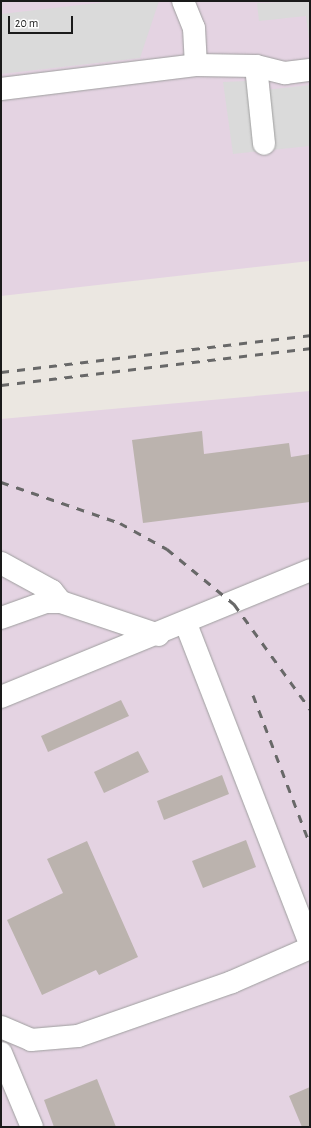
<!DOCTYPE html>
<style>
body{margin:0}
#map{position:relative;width:311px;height:1128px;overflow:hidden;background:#ebe7e1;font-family:"Alegreya Sans",sans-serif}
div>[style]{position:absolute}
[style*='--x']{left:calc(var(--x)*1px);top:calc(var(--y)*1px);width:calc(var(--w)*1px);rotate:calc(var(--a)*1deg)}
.industrial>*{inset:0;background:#e4d3e2}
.parking>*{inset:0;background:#dadada}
.building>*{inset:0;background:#bbb3ae}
.roads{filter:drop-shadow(0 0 1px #9e9e9e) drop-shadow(0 0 1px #9e9e9e)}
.minor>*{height:22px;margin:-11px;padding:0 11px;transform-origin:11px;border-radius:11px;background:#fff}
.rail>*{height:3px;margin-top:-1.5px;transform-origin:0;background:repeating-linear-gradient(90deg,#686868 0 8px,transparent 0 16px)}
span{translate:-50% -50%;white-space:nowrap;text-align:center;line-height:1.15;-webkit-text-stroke:3px #fff;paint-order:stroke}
.frame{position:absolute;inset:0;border:2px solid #1a1a1a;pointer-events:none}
.scale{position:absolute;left:8px;top:16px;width:65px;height:18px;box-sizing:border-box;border:2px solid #1a1a1a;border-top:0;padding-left:5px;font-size:12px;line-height:14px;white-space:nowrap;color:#1a1a1a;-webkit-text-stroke:3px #fff;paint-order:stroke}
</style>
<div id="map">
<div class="industrial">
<i style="clip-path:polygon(1px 1px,310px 1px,310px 261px,1px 296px)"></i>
<i style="clip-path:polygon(310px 391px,310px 1127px,1px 1127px,1px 419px)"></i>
</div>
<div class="parking">
<i style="clip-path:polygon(115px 1px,159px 1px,140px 58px,1px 74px,1px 14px)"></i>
<i style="clip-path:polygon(310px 1px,310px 46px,306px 16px,259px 21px,257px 3px)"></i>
<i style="clip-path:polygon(247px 81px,265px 90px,310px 85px,310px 146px,233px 154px,223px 82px)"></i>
</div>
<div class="building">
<i style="clip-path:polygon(202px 431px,204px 454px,289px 443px,291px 457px,310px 454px,310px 502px,143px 523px,132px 440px)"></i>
<i style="clip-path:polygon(121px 700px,129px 716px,48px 752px,41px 736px)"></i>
<i style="clip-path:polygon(138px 751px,149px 772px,104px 793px,94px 772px)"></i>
<i style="clip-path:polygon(222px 775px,229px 794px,164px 820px,157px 801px)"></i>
<i style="clip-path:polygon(246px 840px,256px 867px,203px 888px,192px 861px)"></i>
<i style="clip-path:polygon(87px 841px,138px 957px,99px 975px,96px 970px,42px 995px,7px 920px,63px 893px,47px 859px)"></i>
<i style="clip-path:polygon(97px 1079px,116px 1127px,54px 1127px,44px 1100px)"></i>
<i style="clip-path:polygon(310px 1087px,310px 1127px,302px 1127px,289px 1096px)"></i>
</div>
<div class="roads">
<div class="minor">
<i style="--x:183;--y:1;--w:29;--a:68"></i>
<i style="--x:194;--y:28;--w:37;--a:87"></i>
<i style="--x:256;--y:66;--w:78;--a:84.1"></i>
<i style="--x:1;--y:89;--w:196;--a:-7"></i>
<i style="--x:196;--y:65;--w:60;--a:1"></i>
<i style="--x:256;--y:66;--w:30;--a:14"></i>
<i style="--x:285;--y:73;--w:25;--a:-7"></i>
<i style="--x:1;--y:563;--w:58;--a:28.8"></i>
<i style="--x:52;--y:591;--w:14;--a:51"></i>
<i style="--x:1;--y:618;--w:48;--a:-19.6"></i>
<i style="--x:46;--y:602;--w:15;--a:0"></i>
<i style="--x:61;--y:602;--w:103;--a:18.6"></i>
<i style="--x:186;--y:624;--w:342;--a:68.8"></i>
<i style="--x:1;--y:697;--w:334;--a:-22.3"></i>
<i style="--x:1;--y:1027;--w:33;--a:23"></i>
<i style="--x:31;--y:1040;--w:47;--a:-4.9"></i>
<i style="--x:78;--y:1036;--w:163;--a:-19.3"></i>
<i style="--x:232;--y:982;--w:85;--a:-23.6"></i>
<i style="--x:1;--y:1053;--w:80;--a:67.3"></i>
</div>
</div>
<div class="rail">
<i style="--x:1;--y:372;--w:311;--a:-6.8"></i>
<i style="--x:1;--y:385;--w:311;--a:-6.8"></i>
<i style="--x:1;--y:482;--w:126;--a:19"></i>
<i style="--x:120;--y:523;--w:54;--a:29"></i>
<i style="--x:167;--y:549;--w:87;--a:39.4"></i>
<i style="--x:234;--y:604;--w:130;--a:54.1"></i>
<i style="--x:253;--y:695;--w:160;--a:69.1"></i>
</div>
<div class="frame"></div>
<div class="scale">20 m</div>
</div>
